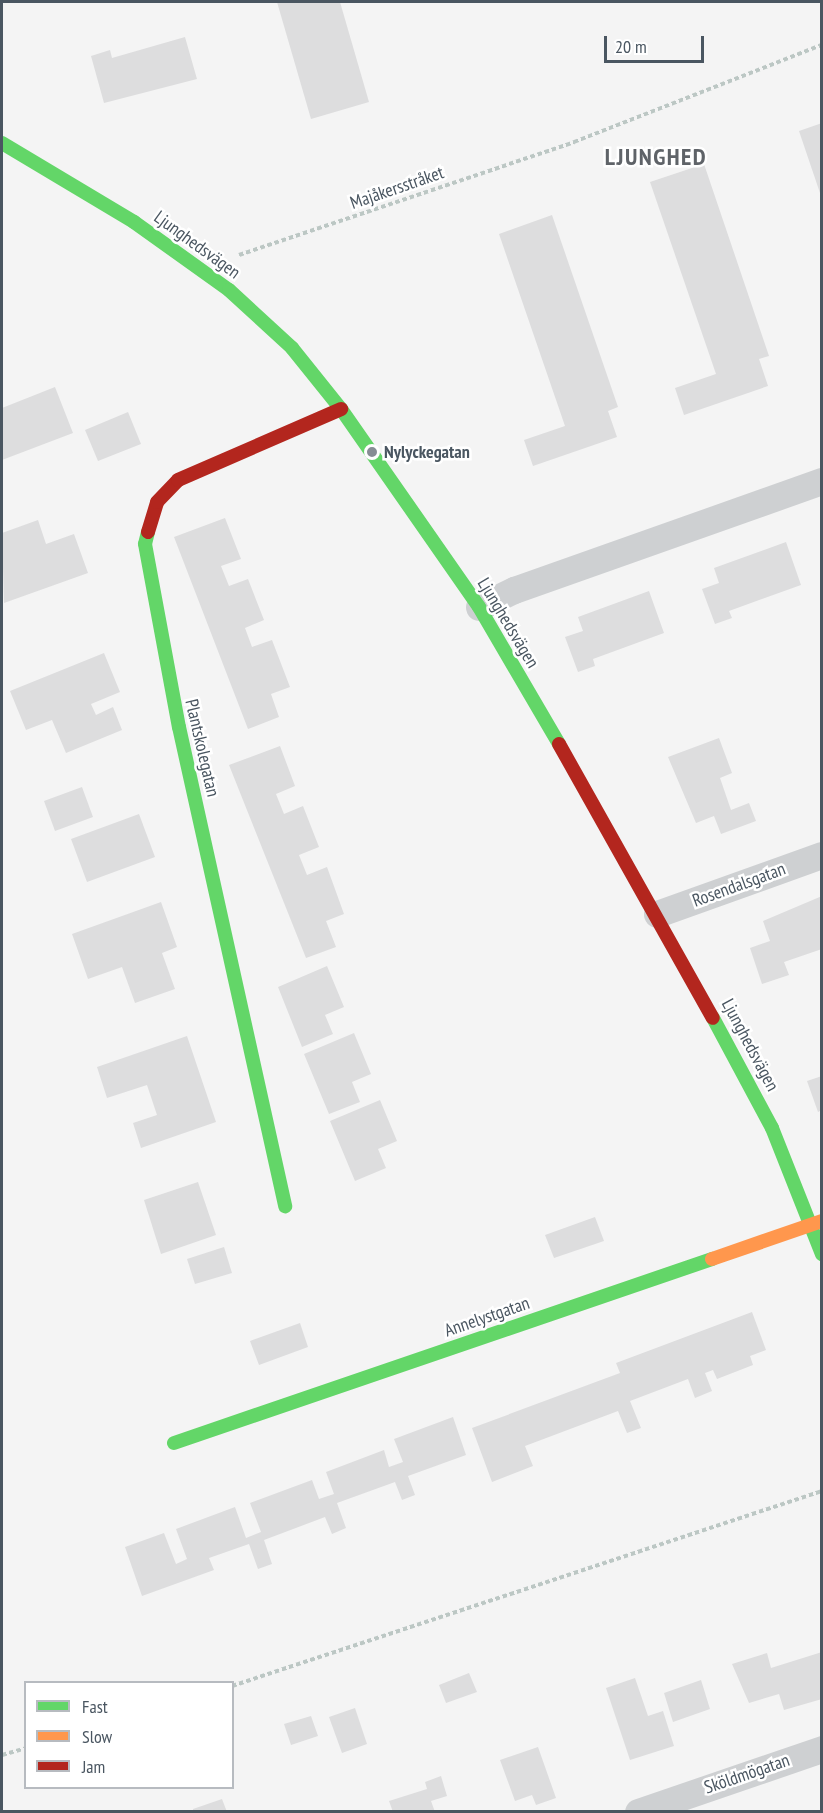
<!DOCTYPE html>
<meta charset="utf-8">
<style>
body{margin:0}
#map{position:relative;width:823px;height:1813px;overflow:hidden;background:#f4f4f4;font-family:"PT Sans Narrow",sans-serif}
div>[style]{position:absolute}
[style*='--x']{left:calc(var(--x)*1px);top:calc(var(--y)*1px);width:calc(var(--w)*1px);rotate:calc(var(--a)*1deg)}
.building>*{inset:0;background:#ddddde}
.path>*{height:4px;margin-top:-2px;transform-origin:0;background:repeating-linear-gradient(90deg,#bcc7c4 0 4.5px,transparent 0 7.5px)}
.street>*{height:27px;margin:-13.5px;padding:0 13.5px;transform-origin:13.5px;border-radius:13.5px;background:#ced0d2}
.fast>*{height:14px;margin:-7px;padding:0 7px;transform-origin:7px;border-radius:7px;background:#63d668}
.slow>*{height:14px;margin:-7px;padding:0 7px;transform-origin:7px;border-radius:7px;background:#ff974d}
.jam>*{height:14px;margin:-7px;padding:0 7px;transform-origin:7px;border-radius:7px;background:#b3261e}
.dots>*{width:16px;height:16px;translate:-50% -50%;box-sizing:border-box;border:3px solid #fff;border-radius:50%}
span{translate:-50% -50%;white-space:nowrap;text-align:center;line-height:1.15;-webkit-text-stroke:5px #fff;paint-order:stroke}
.street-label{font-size:18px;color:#4a5661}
.poi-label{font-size:18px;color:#4a5661;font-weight:700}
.left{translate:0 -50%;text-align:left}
.district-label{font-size:24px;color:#5f6368;font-weight:700;letter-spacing:1.5px}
.frame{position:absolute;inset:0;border:3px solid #4a5661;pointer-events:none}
.legend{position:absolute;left:24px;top:1681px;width:210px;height:108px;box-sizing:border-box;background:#fff;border:2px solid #b7bbc0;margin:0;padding:8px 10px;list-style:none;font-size:18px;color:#4a5661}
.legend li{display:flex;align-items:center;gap:12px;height:30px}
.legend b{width:30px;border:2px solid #b7bbc0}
.scale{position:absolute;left:604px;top:36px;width:100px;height:27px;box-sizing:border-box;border:3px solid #4a5661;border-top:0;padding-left:8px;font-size:18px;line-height:21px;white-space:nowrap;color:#4a5661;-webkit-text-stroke:4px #fff;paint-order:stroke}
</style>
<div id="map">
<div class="building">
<i style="clip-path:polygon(277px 2px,340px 2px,369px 102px,311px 119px)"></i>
<i style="clip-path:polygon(185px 37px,197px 79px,104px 103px,91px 56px,110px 50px,112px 58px)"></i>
<i style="clip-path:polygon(822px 123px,822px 196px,821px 196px,799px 131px)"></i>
<i style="clip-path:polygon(704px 164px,769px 356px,759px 359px,768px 386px,684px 415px,675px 388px,716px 374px,650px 182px)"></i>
<i style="clip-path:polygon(552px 215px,618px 407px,608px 411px,617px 437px,533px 466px,524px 440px,565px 426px,499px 234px)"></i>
<i style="clip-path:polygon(55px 387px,73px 433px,2px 460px,2px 408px)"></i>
<i style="clip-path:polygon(128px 412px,141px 444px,98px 461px,85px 430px)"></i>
<i style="clip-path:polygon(225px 518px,241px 559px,221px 566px,229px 586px,248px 579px,264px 620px,245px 628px,252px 647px,272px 640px,290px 687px,271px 694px,279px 717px,248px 729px,174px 537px)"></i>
<i style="clip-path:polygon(38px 520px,46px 544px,74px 534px,88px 573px,4px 603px,2px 533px)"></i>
<i style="clip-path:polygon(786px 542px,801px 585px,729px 611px,732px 618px,715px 624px,702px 589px,719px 583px,714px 568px)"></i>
<i style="clip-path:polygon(649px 591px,664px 633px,593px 659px,595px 666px,578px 672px,565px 637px,583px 631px,578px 617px)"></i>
<i style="clip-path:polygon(104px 653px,120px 692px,91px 704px,96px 715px,113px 707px,122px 730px,66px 753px,52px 720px,26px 730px,10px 691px)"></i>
<i style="clip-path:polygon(719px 738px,732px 773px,720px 778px,731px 810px,749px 803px,756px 821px,721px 834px,714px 816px,696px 823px,668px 757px)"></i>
<i style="clip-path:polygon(280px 746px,295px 786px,276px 794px,284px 814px,303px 806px,319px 847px,299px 855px,307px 875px,327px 867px,344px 914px,326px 921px,336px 947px,306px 958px,229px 765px)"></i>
<i style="clip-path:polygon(82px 787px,93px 817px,55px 831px,44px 801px)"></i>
<i style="clip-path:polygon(139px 814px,155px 857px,87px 882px,71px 839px)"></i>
<i style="clip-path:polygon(822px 896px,822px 949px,784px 962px,789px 975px,762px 984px,750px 948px,770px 941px,763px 921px)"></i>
<i style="clip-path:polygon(161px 902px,177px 947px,162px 953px,175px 989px,135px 1003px,122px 967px,88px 979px,72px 934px)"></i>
<i style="clip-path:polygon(327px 966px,344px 1007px,325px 1015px,333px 1034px,302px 1047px,278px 987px)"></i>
<i style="clip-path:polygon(354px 1033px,371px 1074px,352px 1082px,360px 1102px,329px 1114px,304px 1054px)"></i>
<i style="clip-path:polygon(187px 1036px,216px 1122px,141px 1148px,133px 1123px,157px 1115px,147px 1085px,107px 1098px,97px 1067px)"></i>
<i style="clip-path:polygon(822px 1076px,822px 1110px,818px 1112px,807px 1081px)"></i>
<i style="clip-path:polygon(380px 1100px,397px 1141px,378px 1149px,386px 1168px,355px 1181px,330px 1121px)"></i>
<i style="clip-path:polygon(198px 1182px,216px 1235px,161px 1254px,144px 1200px)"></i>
<i style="clip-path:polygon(595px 1217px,604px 1241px,554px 1258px,545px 1235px)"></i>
<i style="clip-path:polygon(224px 1247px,232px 1273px,195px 1284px,187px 1259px)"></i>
<i style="clip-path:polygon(752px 1312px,766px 1350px,750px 1356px,753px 1365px,717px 1379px,713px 1370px,705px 1373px,712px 1391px,695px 1398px,688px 1379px,630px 1401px,641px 1428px,627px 1433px,618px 1411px,525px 1446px,533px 1466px,492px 1482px,472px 1428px,620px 1373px,616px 1363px)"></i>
<i style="clip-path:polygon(300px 1323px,308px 1347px,259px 1365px,250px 1341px)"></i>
<i style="clip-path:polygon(453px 1417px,466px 1455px,408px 1476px,415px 1495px,402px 1500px,395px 1482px,337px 1503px,346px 1528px,332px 1534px,325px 1517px,264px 1540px,272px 1564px,258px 1569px,249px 1544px,209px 1558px,214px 1570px,142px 1596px,125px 1547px,164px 1533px,176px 1564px,187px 1559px,176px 1529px,235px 1507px,246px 1538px,261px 1532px,250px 1503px,312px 1480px,319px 1499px,334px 1494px,326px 1472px,384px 1450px,389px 1467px,403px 1462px,394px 1439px)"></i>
<i style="clip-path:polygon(822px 1652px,822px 1699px,784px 1710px,779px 1694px,749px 1703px,732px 1664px,767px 1653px,771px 1668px)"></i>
<i style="clip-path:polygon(469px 1673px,477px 1692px,446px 1703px,439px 1685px)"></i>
<i style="clip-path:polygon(635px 1678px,648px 1716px,663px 1711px,674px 1746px,630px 1760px,606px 1688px)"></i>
<i style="clip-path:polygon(701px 1680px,710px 1709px,673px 1722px,664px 1693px)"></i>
<i style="clip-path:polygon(355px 1708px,367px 1744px,342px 1753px,329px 1717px)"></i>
<i style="clip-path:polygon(311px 1716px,318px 1736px,291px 1745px,284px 1724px)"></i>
<i style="clip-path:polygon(538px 1747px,556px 1798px,536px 1805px,532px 1795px,515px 1801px,500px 1760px)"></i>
<i style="clip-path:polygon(441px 1776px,447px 1796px,431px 1801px,435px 1812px,393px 1812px,389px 1801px,427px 1789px,425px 1782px)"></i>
<i style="clip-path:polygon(222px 1799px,227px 1812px,193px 1812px,193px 1809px)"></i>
</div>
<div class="path">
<i style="--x:239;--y:255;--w:354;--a:-18.6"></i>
<i style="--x:574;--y:142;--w:266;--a:-21.4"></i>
<i style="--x:232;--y:1686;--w:621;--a:-18.29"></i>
<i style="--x:2;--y:1755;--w:25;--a:-16"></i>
</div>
<div class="street">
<i style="--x:479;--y:607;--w:39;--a:-26"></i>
<i style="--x:514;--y:590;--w:327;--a:-19.5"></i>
<i style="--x:657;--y:914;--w:175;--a:-19.7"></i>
<i style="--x:638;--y:1812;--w:194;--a:-18.9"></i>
</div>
<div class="fast">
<i style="--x:2;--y:143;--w:154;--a:30.9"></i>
<i style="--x:134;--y:222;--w:117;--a:35.6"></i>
<i style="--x:229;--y:290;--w:86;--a:42.6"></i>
<i style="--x:292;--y:348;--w:78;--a:51.2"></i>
<i style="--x:341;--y:409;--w:241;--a:55.1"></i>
<i style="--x:479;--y:607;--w:159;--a:59.7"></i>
<i style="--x:148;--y:532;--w:12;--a:104"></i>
<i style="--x:145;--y:544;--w:186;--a:79.5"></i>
<i style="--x:179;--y:727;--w:491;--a:77.5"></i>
<i style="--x:713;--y:1018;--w:125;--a:61.8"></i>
<i style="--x:772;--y:1128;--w:136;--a:68.4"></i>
<i style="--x:174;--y:1443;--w:569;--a:-18.88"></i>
</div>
<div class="slow">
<i style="--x:712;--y:1259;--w:116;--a:-19.1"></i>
</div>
<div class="jam">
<i style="--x:148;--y:532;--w:31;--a:-73"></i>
<i style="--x:157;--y:502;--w:30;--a:-46"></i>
<i style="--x:178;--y:480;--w:178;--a:-23.5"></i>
<i style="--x:559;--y:744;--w:314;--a:60.7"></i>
</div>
<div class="dots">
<i style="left:372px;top:452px;background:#868d94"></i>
</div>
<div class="street-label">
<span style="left:397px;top:188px;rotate:-19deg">Majåkersstråket</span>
<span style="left:197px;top:245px;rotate:36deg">Ljunghedsvägen</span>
<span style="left:508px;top:623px;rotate:59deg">Ljunghedsvägen</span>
<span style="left:202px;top:748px;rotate:77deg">Plantskolegatan</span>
<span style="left:739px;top:885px;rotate:-20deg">Rosendalsgatan</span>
<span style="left:750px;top:1045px;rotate:62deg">Ljunghedsvägen</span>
<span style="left:487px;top:1317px;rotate:-19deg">Annelystgatan</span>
<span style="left:747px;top:1774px;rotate:-19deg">Sköldmögatan</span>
</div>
<div class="poi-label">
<span class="left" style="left:384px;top:452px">Nylyckegatan</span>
</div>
<div class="district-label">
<span style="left:656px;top:157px">LJUNGHED</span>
</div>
<div class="frame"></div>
<ul class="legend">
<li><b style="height:8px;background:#63d668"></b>Fast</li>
<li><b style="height:8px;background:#ff974d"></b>Slow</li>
<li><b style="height:8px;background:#b3261e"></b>Jam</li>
</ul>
<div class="scale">20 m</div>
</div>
